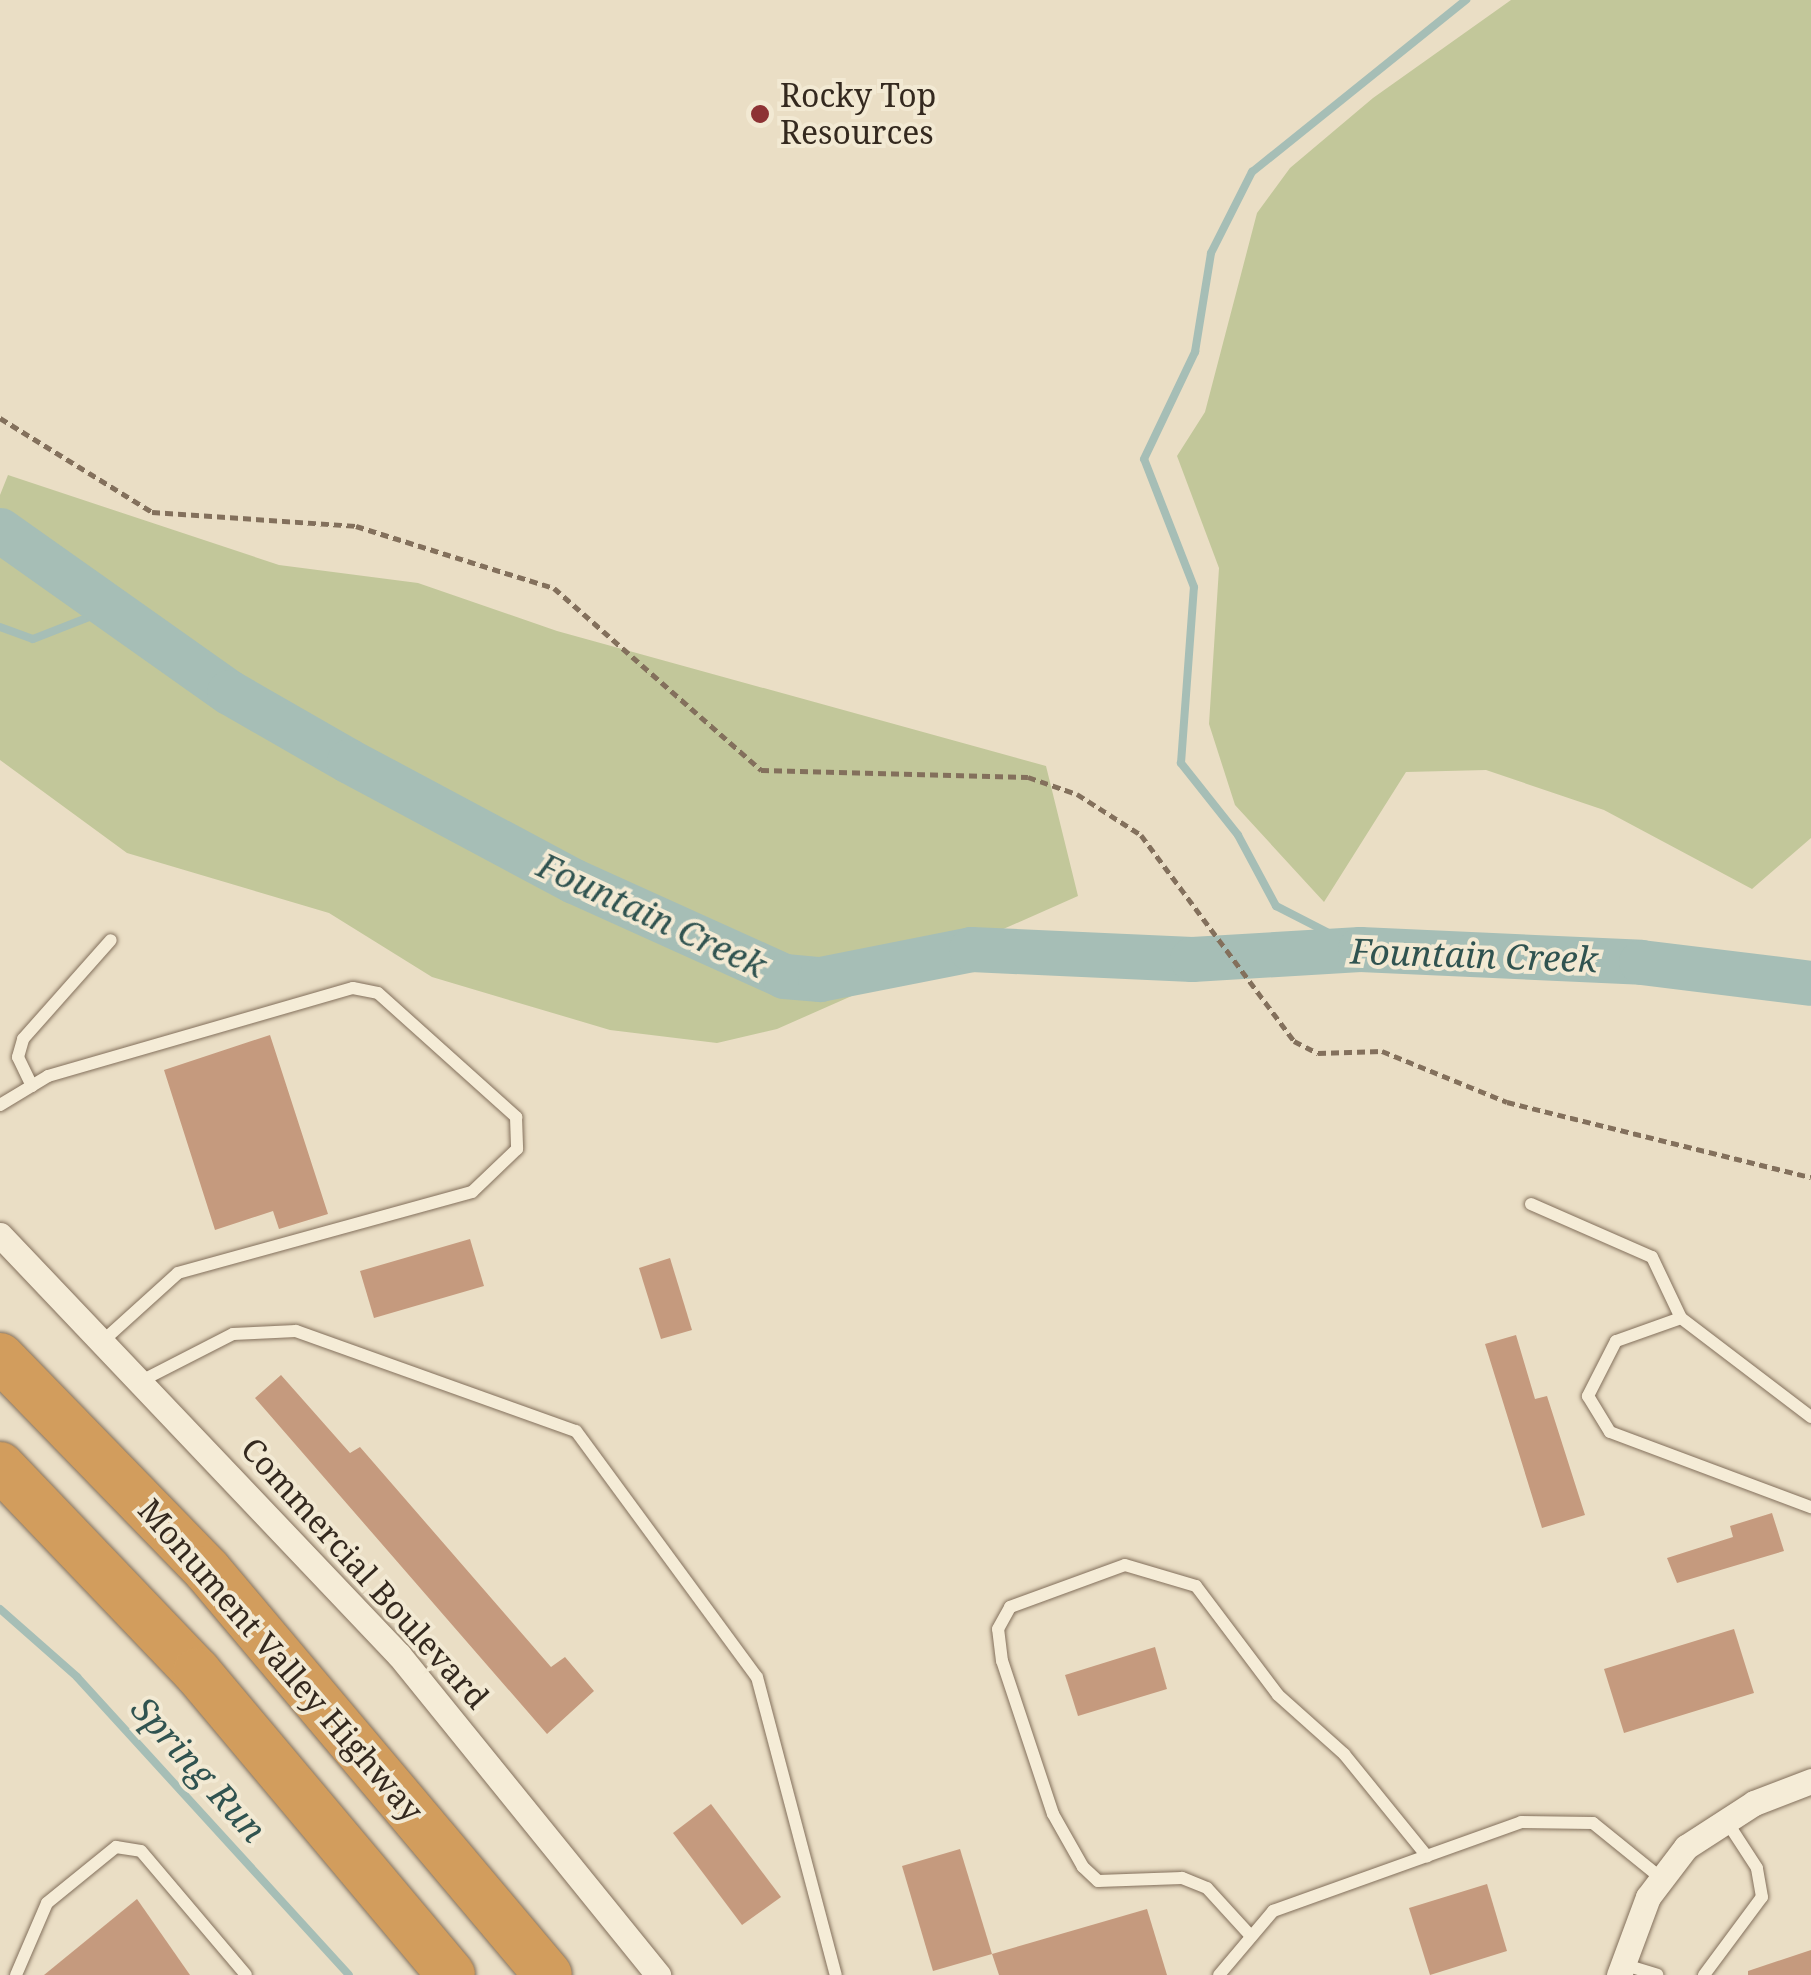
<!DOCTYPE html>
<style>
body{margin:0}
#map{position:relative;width:1811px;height:1975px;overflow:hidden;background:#eadec5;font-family:"Noto Serif",serif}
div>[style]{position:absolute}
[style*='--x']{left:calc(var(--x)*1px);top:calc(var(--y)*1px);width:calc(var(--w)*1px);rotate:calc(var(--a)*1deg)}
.green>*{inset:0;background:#c2c79a}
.stream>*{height:8px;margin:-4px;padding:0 4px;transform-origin:4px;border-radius:4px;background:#a6beb6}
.river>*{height:45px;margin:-22.5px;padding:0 22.5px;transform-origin:22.5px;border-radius:22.5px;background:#a6beb6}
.building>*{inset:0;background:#c59a7e}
.path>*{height:5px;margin-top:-2.5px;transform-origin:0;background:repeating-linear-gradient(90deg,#83705c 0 8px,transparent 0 13px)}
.roads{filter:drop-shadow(0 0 2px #83705c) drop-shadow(0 0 2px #83705c)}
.lane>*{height:12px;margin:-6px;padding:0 6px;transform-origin:6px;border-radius:6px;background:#f5ecd7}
.street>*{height:25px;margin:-12.5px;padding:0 12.5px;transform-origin:12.5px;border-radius:12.5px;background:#f5ecd7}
.highway>*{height:48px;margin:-24px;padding:0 24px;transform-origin:24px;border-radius:24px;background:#d29d5d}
.dots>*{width:28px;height:28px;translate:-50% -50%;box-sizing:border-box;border:5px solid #f2e9d3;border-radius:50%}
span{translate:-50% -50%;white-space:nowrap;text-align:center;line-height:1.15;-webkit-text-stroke:8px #f2e9d3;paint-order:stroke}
.poi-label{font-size:32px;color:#34291f}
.left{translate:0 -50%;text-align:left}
.street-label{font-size:32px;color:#34291f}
.water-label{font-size:35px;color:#305350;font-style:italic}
</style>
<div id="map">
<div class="green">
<i style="clip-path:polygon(1511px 0,1811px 0,1811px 838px,1752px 889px,1604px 810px,1486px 770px,1406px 772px,1324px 902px,1235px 805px,1209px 724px,1219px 568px,1177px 456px,1205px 412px,1257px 213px,1290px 168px,1373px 98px)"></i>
<i style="clip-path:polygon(8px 475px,279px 565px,418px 583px,557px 631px,1046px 766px,1078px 896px,777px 1029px,717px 1043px,610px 1030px,432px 977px,329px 913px,127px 853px,0 760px,0 495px)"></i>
</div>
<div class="stream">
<i style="--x:0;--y:627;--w:35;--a:20"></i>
<i style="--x:33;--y:639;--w:85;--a:-21.4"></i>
<i style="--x:1360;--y:949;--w:94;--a:-152.9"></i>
<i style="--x:1276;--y:906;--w:81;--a:-118.2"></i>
<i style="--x:1238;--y:835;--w:92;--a:-128.4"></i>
<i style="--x:1181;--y:763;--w:176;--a:-85.8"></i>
<i style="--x:1194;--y:587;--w:137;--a:-111.3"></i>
<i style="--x:1144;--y:459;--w:119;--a:-64.5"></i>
<i style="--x:1195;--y:352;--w:100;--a:-80.8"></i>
<i style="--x:1211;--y:253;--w:91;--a:-63.2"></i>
<i style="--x:1252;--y:172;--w:275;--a:-38.8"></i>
<i style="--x:0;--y:1609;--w:103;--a:41.4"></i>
<i style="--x:77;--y:1677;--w:403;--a:47.6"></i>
</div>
<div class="river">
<i style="--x:0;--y:530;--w:281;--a:35.3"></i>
<i style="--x:229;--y:692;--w:138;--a:29.9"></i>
<i style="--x:349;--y:761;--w:255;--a:28.1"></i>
<i style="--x:574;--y:881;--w:230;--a:24.3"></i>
<i style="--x:784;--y:976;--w:36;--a:5"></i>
<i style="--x:820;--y:979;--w:154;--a:-11.2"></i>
<i style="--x:971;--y:949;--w:221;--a:2.6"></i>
<i style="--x:1192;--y:959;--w:168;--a:-3.4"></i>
<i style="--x:1360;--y:949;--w:281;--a:2.6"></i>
<i style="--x:1641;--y:962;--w:171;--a:7"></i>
</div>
<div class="building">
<i style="clip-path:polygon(270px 1035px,328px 1214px,279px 1229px,273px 1211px,215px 1230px,164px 1070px)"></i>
<i style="clip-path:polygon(470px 1239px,484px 1286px,374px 1318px,360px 1271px)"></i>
<i style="clip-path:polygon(670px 1258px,692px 1330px,661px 1339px,639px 1268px)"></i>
<i style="clip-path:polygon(1516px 1335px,1535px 1399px,1547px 1396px,1585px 1515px,1542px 1528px,1485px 1344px)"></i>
<i style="clip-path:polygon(281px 1375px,350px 1453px,360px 1447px,551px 1667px,565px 1657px,594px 1691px,547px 1734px,255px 1398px)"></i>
<i style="clip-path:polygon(1772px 1513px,1784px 1551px,1677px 1583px,1667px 1558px,1733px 1537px,1730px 1526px)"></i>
<i style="clip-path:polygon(1734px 1629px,1754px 1693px,1624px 1733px,1604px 1669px)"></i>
<i style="clip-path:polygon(1155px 1647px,1167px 1689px,1078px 1716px,1065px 1675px)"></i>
<i style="clip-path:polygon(711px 1804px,781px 1897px,742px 1925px,673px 1833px)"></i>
<i style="clip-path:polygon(960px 1849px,992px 1954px,933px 1971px,902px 1866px)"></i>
<i style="clip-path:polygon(1487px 1884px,1507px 1951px,1430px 1975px,1409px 1908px)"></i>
<i style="clip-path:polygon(137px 1899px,190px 1975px,44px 1975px)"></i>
<i style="clip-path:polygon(1147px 1909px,1167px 1975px,999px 1975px,992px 1954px)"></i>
<i style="clip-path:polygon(1811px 1950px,1811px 1975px,1748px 1975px,1748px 1971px)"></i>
</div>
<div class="path">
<i style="--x:0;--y:418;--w:179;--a:31.7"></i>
<i style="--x:152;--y:512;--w:204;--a:3.9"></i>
<i style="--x:356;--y:526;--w:207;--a:17.4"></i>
<i style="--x:554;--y:588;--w:276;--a:41.3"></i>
<i style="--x:761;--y:770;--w:267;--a:1.5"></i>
<i style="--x:1028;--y:777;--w:52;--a:19.1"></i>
<i style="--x:1077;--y:794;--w:76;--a:32.6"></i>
<i style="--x:1141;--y:835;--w:257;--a:53.4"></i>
<i style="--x:1294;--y:1041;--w:27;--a:27"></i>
<i style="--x:1318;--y:1053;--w:64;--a:-1.8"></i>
<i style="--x:1382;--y:1051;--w:135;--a:22.2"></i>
<i style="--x:1507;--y:1102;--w:313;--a:13.9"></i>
</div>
<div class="roads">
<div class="lane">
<i style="--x:32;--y:1086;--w:32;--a:-116"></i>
<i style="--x:18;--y:1057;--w:19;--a:-74"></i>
<i style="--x:23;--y:1039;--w:132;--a:-48.4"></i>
<i style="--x:0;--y:1105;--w:56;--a:-31.1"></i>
<i style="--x:48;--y:1076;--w:317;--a:-16.1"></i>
<i style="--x:353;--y:988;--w:25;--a:11"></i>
<i style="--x:378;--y:993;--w:186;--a:41.9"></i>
<i style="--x:516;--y:1117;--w:32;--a:88"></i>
<i style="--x:517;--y:1149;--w:62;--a:136.3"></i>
<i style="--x:472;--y:1192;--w:305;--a:164.6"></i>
<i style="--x:178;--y:1273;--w:98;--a:137.9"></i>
<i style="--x:1531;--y:1204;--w:132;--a:23.7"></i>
<i style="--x:1652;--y:1257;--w:68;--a:64.6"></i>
<i style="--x:145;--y:1379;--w:99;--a:-27.1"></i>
<i style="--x:233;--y:1334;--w:63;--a:-2.7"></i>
<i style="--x:296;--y:1331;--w:297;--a:19.7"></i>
<i style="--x:576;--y:1431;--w:305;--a:53.7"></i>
<i style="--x:757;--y:1677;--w:308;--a:75.2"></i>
<i style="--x:1811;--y:1417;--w:163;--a:-142.7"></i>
<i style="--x:1681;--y:1318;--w:69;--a:160.5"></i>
<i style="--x:1616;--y:1341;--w:62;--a:117"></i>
<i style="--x:1588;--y:1396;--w:42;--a:58.6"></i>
<i style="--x:1610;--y:1432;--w:215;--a:20.5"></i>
<i style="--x:1249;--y:1934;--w:62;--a:-132.4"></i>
<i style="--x:1207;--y:1888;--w:27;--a:-158"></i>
<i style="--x:1182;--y:1878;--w:84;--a:178"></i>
<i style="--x:1098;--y:1881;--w:21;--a:-137"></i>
<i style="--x:1083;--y:1867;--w:61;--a:-119.5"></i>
<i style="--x:1053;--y:1814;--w:161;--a:-108.4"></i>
<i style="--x:1002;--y:1661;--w:32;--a:-97"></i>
<i style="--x:998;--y:1629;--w:25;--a:-61"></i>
<i style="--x:1010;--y:1607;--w:122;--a:-20.1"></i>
<i style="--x:1125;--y:1565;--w:74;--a:16.5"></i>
<i style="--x:1196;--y:1586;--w:136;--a:53"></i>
<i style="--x:1278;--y:1695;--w:89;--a:41.8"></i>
<i style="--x:1344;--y:1754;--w:132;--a:50.9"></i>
<i style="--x:1622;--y:1964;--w:37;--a:17"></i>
<i style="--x:16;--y:1975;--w:78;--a:-66.7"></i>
<i style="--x:47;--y:1903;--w:89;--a:-39.1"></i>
<i style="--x:116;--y:1847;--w:25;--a:9"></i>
<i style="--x:141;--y:1851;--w:162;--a:49.7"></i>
<i style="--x:1219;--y:1975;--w:84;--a:-49.8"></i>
<i style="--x:1273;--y:1911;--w:263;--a:-19.7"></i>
<i style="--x:1521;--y:1822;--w:72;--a:0.8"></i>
<i style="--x:1593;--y:1823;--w:87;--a:39"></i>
<i style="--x:1704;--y:1975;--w:97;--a:-53.4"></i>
<i style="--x:1762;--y:1897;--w:29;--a:-100"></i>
<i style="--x:1757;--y:1868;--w:59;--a:-123.1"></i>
</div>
<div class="street">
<i style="--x:0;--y:1235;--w:579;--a:46.47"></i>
<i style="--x:399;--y:1655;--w:412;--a:51"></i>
<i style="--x:1619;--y:1975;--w:83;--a:-69.6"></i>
<i style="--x:1648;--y:1897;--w:63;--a:-52.8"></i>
<i style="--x:1686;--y:1847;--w:81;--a:-32.9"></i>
<i style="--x:1754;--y:1803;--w:61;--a:-21.1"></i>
</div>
<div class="highway">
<i style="--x:0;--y:1357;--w:297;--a:45.8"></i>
<i style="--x:207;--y:1570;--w:529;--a:49.9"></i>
<i style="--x:0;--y:1466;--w:285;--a:46.3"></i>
<i style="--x:197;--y:1672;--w:395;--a:50"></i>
</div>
</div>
<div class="dots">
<i style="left:760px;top:114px;background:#8d3234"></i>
</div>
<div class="poi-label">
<span class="left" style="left:780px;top:114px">Rocky Top<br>Resources</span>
</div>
<div class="street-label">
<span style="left:365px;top:1573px;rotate:48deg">Commercial Boulevard</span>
<span style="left:281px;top:1660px;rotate:49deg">Monument Valley Highway</span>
</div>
<div class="water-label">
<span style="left:652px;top:915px;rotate:25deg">Fountain Creek</span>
<span style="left:1474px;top:955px;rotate:2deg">Fountain Creek</span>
<span style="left:199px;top:1769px;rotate:48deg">Spring Run</span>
</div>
</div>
